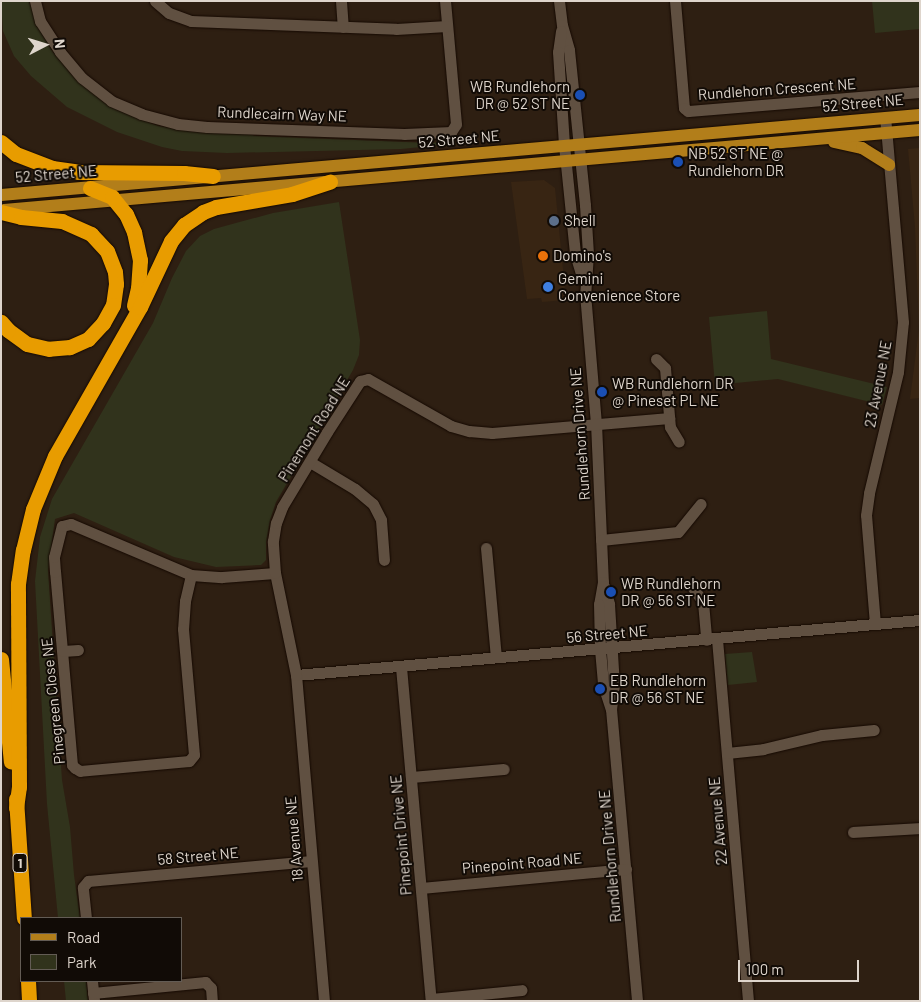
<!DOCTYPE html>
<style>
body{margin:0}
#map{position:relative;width:921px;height:1002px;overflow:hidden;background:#2e1f12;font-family:Barlow,sans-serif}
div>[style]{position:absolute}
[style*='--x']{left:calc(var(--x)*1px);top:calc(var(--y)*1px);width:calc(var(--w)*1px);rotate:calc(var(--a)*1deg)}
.built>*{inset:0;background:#382513}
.green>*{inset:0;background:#31331c}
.roads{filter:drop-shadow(0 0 1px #150901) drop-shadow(0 0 1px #150901)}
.minor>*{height:11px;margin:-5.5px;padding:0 5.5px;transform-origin:5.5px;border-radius:5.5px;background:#605041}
.major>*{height:12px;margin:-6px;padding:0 6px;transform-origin:6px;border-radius:6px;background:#b27e1a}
.highway>*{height:15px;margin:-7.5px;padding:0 7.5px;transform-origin:7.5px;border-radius:7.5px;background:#e89c00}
.dots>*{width:14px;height:14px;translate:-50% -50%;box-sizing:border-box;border:2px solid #110b06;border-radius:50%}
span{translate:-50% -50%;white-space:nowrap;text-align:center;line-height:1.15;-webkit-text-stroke:4px #110b06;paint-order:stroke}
.shield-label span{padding:1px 4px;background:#110b06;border:1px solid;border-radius:4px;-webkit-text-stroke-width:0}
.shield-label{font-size:14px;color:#ded5cc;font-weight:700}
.poi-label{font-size:15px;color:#ded5cc}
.right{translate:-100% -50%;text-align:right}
.left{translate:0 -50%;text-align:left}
.street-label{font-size:15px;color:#ded5cc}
.frame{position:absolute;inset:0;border:2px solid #ded5cc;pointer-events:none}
.legend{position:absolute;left:20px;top:917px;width:162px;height:65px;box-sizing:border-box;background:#110b06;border:1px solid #635c55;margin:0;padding:6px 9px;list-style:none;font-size:15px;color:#ded5cc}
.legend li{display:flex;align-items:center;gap:10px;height:25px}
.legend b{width:25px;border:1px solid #635c55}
.north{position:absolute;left:20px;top:20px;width:50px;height:50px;-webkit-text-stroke:4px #110b06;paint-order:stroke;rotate:85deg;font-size:14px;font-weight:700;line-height:20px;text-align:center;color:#ded5cc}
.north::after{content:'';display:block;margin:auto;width:18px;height:22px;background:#ded5cc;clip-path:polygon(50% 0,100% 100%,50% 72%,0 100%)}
.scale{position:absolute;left:738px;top:960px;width:121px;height:22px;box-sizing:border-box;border:2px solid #ded5cc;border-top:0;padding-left:6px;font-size:15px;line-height:18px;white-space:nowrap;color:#ded5cc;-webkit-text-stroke:4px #110b06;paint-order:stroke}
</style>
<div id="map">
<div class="built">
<i style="clip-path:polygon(920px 148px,920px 398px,910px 399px,919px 329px,915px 227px,908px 149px)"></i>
<i style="clip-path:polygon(544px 180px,555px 188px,566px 300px,542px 302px,541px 298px,527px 299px,511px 182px)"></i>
</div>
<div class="green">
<i style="clip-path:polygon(1px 1px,29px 1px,37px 24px,53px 52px,72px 75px,118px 110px,158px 126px,190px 131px,247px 133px,255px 136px,431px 143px,450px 141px,451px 144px,401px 149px,227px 153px,182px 151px,162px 147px,117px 132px,67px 107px,31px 76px,14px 56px,3px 31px)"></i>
<i style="clip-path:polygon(872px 1px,920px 1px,920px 29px,875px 33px)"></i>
<i style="clip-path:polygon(339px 202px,360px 340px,359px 355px,353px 370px,276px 502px,270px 520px,266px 542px,266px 560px,261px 565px,216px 567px,174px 557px,74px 513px,55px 519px,48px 570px,62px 780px,70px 827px,74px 875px,80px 918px,58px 918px,47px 804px,35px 581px,40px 537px,52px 499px,153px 323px,172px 278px,186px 251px,200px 236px,214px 229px,273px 213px)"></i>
<i style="clip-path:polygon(767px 311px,771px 359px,887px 387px,882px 405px,778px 379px,715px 385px,709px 317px)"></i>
<i style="clip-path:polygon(752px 652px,757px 682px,728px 685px,725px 654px)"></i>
<i style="clip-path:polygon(64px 981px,86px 981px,88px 1001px,66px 1001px)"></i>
</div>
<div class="roads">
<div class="minor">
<i style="--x:35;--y:1;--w:21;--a:76"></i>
<i style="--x:40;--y:21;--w:37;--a:57"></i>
<i style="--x:60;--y:52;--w:34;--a:50"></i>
<i style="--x:82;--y:78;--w:37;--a:38"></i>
<i style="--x:111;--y:101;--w:33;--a:23"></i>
<i style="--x:141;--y:114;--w:38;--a:15"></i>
<i style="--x:178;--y:124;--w:29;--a:6"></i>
<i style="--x:207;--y:127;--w:197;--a:2"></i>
<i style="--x:404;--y:134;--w:47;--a:-2.4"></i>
<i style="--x:451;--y:132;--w:9;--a:-58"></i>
<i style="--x:456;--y:124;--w:123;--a:-95.1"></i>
<i style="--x:155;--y:1;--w:18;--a:41"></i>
<i style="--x:169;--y:13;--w:23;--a:20"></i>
<i style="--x:191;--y:21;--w:205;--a:2.2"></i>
<i style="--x:396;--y:29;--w:51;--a:-3.4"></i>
<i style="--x:341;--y:1;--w:26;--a:86"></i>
<i style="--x:559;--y:1;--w:24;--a:83"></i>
<i style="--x:562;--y:25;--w:26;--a:74"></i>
<i style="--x:569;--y:50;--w:156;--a:84.1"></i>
<i style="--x:585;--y:205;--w:49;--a:86.5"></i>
<i style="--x:588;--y:254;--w:39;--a:94"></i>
<i style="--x:585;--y:293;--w:130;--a:85.2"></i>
<i style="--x:596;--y:423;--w:159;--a:87.5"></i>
<i style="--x:603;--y:582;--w:22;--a:100"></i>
<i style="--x:599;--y:604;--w:45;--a:88.7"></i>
<i style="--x:600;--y:649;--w:36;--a:85"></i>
<i style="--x:603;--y:685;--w:25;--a:72"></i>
<i style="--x:675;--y:1;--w:107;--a:85.2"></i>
<i style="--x:684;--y:108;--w:5;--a:37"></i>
<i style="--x:688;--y:111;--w:233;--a:-4.7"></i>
<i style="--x:561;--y:31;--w:21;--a:98"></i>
<i style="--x:558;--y:52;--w:93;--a:86.3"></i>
<i style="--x:564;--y:145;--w:110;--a:84.2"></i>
<i style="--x:575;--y:254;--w:27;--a:73"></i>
<i style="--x:656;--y:359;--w:13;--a:45"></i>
<i style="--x:665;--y:368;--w:59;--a:85.2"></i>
<i style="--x:670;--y:427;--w:17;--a:59"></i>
<i style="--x:310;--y:462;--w:52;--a:31"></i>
<i style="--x:355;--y:489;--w:23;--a:40"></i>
<i style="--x:373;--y:504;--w:18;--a:63"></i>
<i style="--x:381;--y:520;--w:40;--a:85.7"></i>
<i style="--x:601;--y:540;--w:77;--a:-5.9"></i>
<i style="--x:678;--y:532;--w:36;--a:-51"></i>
<i style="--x:486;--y:548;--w:109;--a:84.8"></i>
<i style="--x:191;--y:575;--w:27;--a:103"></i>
<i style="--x:185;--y:601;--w:28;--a:94"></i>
<i style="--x:183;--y:629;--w:126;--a:85"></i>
<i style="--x:194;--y:755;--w:8;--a:130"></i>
<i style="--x:189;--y:761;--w:109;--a:174.8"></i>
<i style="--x:80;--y:771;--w:6;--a:-149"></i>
<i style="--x:75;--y:768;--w:4;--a:-135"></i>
<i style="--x:72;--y:765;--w:194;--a:-95"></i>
<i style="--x:55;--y:572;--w:15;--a:-94"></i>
<i style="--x:54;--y:557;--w:32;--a:-76"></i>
<i style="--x:62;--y:526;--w:9;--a:-13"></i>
<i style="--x:71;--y:524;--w:130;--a:23"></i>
<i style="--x:191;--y:575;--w:31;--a:4"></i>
<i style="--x:222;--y:577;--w:53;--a:-4.3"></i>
<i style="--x:604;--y:586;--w:19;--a:74"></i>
<i style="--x:609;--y:604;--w:81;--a:86.5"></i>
<i style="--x:614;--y:685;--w:24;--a:97"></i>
<i style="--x:611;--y:709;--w:293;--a:84.9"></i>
<i style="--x:693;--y:588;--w:17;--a:54"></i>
<i style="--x:703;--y:602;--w:38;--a:85"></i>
<i style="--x:875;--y:624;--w:109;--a:-94.7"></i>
<i style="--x:866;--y:515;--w:22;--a:-82"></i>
<i style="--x:869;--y:493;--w:124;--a:-76.5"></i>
<i style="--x:898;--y:372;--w:50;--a:-84.3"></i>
<i style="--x:903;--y:322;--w:205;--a:-95"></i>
<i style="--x:717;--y:639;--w:363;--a:85.1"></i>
<i style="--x:63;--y:651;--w:15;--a:-4"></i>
<i style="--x:401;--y:667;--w:335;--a:84.9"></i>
<i style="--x:296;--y:675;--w:626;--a:-5.04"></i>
<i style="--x:727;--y:753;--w:36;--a:-6"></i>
<i style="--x:763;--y:749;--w:61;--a:-13.3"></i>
<i style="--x:822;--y:735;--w:52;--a:-5.5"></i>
<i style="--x:411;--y:777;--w:93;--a:-4.9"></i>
<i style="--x:853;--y:832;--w:67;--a:-3.4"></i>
<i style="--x:421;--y:888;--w:206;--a:-5.3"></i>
<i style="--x:86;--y:918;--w:31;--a:-96"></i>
<i style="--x:83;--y:887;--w:8;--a:-50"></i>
<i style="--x:88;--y:881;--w:224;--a:-5.1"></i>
<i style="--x:92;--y:981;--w:20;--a:84"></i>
<i style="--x:93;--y:993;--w:113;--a:-5.6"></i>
<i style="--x:205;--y:982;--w:8;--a:45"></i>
<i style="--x:211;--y:988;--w:13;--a:86"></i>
<i style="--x:431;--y:999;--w:91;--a:-5.6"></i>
<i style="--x:324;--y:1001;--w:327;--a:-94.9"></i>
<i style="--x:296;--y:675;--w:104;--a:-101.6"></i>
<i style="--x:275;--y:573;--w:32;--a:-94"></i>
<i style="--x:273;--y:541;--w:18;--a:-81"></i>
<i style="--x:276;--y:523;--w:17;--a:-69"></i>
<i style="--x:282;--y:507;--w:87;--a:-59"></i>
<i style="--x:327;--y:432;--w:61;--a:-57.1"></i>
<i style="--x:360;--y:381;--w:8;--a:-14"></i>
<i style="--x:368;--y:379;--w:95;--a:29.5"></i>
<i style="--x:451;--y:426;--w:19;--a:16"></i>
<i style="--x:469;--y:431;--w:23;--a:5"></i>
<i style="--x:492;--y:433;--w:178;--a:-4.8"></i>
</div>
<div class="major">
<i style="--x:834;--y:142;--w:29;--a:12"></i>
<i style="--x:862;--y:148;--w:32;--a:32"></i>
<i style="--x:1;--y:195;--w:922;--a:-4.98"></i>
<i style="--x:4;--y:210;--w:919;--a:-4.99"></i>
</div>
<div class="highway">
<i style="--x:1;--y:142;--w:19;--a:39"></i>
<i style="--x:16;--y:154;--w:39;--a:21"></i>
<i style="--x:52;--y:168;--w:27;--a:8"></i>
<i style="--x:79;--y:172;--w:105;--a:0.5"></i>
<i style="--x:184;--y:173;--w:29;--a:6"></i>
<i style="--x:90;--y:188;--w:24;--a:22"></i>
<i style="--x:112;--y:197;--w:22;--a:51"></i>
<i style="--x:126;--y:214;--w:20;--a:66"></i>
<i style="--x:134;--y:232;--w:29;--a:78"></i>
<i style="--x:140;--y:260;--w:28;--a:94"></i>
<i style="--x:138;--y:288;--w:18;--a:103"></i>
<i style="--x:1;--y:212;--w:21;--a:14"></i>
<i style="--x:21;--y:217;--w:41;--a:5.6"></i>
<i style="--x:62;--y:221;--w:32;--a:24"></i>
<i style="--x:91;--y:234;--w:23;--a:47"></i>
<i style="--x:107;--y:251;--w:22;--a:69"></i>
<i style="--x:115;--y:272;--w:12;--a:85"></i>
<i style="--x:116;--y:284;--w:21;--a:98"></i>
<i style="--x:113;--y:305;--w:21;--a:119"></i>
<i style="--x:103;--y:323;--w:22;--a:133"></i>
<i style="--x:88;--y:339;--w:20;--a:156"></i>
<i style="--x:70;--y:347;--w:21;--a:175"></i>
<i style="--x:49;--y:349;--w:23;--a:-167"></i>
<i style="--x:27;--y:344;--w:24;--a:-144"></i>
<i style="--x:8;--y:330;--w:11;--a:-131"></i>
<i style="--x:1;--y:659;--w:103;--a:84.5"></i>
<i style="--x:16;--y:799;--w:119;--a:86.2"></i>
<i style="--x:16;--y:808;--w:21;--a:-82"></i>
<i style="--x:19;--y:787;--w:203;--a:-90.3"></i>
<i style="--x:18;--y:584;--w:34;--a:-82"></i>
<i style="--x:23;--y:550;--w:42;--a:-76.3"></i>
<i style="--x:33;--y:509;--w:57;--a:-67.5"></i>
<i style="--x:55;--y:456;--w:172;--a:-60.3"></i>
<i style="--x:140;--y:307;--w:73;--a:-64.8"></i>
<i style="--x:171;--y:241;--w:21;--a:-51"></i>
<i style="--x:184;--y:225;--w:23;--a:-34"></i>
<i style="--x:203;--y:212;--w:14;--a:-21"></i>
<i style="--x:216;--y:207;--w:77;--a:-9.7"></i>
<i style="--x:292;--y:194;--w:40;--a:-18"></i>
<i style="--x:28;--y:981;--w:20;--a:87"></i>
</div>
</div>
<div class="dots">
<i style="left:580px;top:95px;background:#1a4fb4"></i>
<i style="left:678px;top:162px;background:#1a4fb4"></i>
<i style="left:554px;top:221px;background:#5c6f8a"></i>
<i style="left:543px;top:256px;background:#e8710a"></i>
<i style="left:548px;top:287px;background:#3f7fe0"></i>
<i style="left:602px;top:392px;background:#1a4fb4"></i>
<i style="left:611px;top:592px;background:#1a4fb4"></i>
<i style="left:600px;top:689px;background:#1a4fb4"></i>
</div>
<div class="shield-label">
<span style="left:20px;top:863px">1</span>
</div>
<div class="poi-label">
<span class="right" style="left:570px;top:95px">WB Rundlehorn<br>DR @ 52 ST NE</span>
<span class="left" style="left:688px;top:162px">NB 52 ST NE @<br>Rundlehorn DR</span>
<span class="left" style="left:564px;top:221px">Shell</span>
<span class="left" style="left:553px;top:256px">Domino's</span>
<span class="left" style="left:558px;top:287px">Gemini<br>Convenience Store</span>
<span class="left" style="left:612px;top:392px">WB Rundlehorn DR<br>@ Pineset PL NE</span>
<span class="left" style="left:621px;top:592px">WB Rundlehorn<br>DR @ 56 ST NE</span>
<span class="left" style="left:610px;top:689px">EB Rundlehorn<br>DR @ 56 ST NE</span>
</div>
<div class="street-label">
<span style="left:777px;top:89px;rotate:-4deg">Rundlehorn Crescent NE</span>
<span style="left:863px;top:103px;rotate:-5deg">52 Street NE</span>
<span style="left:282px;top:114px;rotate:2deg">Rundlecairn Way NE</span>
<span style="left:459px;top:139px;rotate:-5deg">52 Street NE</span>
<span style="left:56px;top:174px;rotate:-5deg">52 Street NE</span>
<span style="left:878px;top:384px;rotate:-79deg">23 Avenue NE</span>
<span style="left:314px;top:429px;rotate:-58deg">Pinemont Road NE</span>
<span style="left:580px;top:434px;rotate:-94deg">Rundlehorn Drive NE</span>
<span style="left:607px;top:634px;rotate:-5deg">56 Street NE</span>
<span style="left:53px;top:701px;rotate:-96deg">Pinegreen Close NE</span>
<span style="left:718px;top:821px;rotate:-95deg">22 Avenue NE</span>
<span style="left:401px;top:835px;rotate:-95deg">Pinepoint Drive NE</span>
<span style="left:294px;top:839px;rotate:-95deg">18 Avenue NE</span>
<span style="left:198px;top:856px;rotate:-5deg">58 Street NE</span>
<span style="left:610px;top:856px;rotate:-95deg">Rundlehorn Drive NE</span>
<span style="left:522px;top:863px;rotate:-5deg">Pinepoint Road NE</span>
</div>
<div class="frame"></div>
<ul class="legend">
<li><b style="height:6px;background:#b27e1a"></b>Road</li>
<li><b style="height:14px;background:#31331c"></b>Park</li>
</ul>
<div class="north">N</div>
<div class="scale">100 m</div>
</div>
